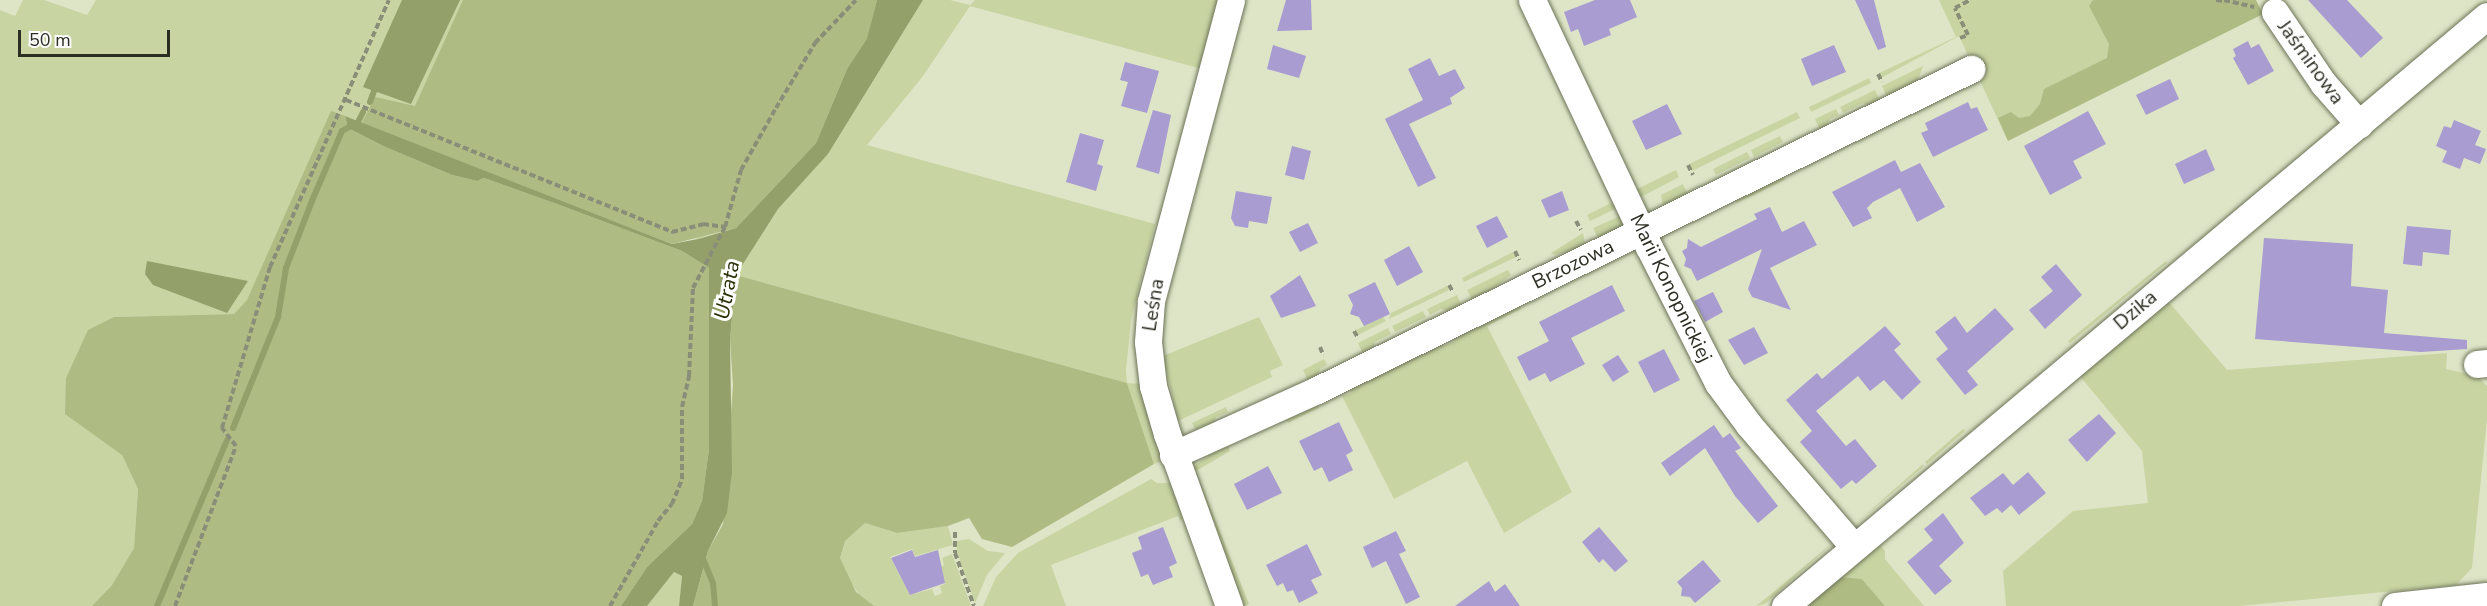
<!DOCTYPE html>
<meta charset="utf-8">
<style>
body{margin:0}
#map{position:relative;width:2487px;height:606px;overflow:hidden;background:#dee5c7;font-family:"Nunito Sans",sans-serif}
div>[style]{position:absolute}
[style*='--x']{left:calc(var(--x)*1px);top:calc(var(--y)*1px);width:calc(var(--w)*1px);rotate:calc(var(--a)*1deg)}
.green>*{inset:0;background:#c8d4a2}
.forest>*{inset:0;background:#aebb83}
.water>*{inset:0;background:#93a069}
.stream>*{height:6px;margin:-3px;padding:0 3px;transform-origin:3px;border-radius:3px;background:#93a069}
.building>*{inset:0;background:#a89cd0}
.path>*{height:4px;margin-top:-2px;transform-origin:0;background:repeating-linear-gradient(90deg,#898e79 0 6px,transparent 0 9px)}
.roads{filter:drop-shadow(0 0 2px #6c7257) drop-shadow(0 0 2px #6c7257)}
.minor>*{height:27px;margin:-13.5px;padding:0 13.5px;transform-origin:13.5px;border-radius:13.5px;background:#fff}
span{translate:-50% -50%;white-space:nowrap;text-align:center;line-height:1.15;-webkit-text-stroke:6px #fff;paint-order:stroke}
.street-label{font-size:20px;color:#2b2e23}
.water-label{font-size:21px;color:#2a3105;font-style:italic}
.scale{position:absolute;left:18px;top:30px;width:152px;height:27px;box-sizing:border-box;border:3px solid #2b2e23;border-top:0;padding-left:8px;font-size:18px;line-height:21px;white-space:nowrap;color:#2b2e23;-webkit-text-stroke:4px #fff;paint-order:stroke}
</style>
<div id="map">
<div class="green">
<i style="clip-path:polygon(23px 0,44px 0,87px 15px,96px 0,877px 0,713px 233px,698px 239px,345px 116px,248px 300px,234px 314px,114px 317px,122px 455px,138px 489px,134px 548px,112px 585px,92px 606px,0 606px,0 10px,15px 16px)"></i>
<i style="clip-path:polygon(923px 0,950px 0,970px 5px,975px 0,1222px 0,1202px 69px,970px 6px,923px 76px,867px 145px,1155px 224px,1131px 320px,1126px 370px,1127px 383px,1145px 384px,1166px 459px,1154px 464px,1127px 383px,736px 275px,778px 209px,828px 154px)"></i>
<i style="clip-path:polygon(1939px 0,2256px 0,2008px 141px,1959px 36px,1881px 78px,1879px 73px,1956px 37px)"></i>
<i style="clip-path:polygon(1923px 66px,1918px 80px,1887px 97px,1882px 86px)"></i>
<i style="clip-path:polygon(1869px 78px,1871px 83px,1811px 112px,1809px 107px)"></i>
<i style="clip-path:polygon(1875px 90px,1880px 101px,1874px 108px,1863px 103px,1843px 113px,1840px 107px)"></i>
<i style="clip-path:polygon(1836px 109px,1839px 115px,1830px 119px,1822px 134px,1815px 119px)"></i>
<i style="clip-path:polygon(1797px 112px,1800px 118px,1692px 171px,1689px 164px)"></i>
<i style="clip-path:polygon(2382px 115px,2394px 122px,2384px 119px,2168px 301px,2227px 370px,2447px 353px,2446px 369px,2477px 376px,2487px 386px,2487px 419px,2472px 568px,2456px 585px,2240px 606px,2006px 606px,2003px 571px,2073px 511px,2148px 503px,2142px 451px,2079px 375px)"></i>
<i style="clip-path:polygon(1780px 136px,1783px 142px,1754px 157px,1751px 150px)"></i>
<i style="clip-path:polygon(1747px 152px,1750px 158px,1716px 175px,1713px 169px)"></i>
<i style="clip-path:polygon(1676px 170px,1679px 177px,1637px 199px,1633px 191px)"></i>
<i style="clip-path:polygon(1782px 174px,1785px 180px,1737px 203px,1735px 198px)"></i>
<i style="clip-path:polygon(1683px 184px,1688px 195px,1663px 206px,1661px 195px)"></i>
<i style="clip-path:polygon(1615px 201px,1615px 209px,1590px 221px,1587px 215px)"></i>
<i style="clip-path:polygon(1625px 214px,1620px 228px,1598px 238px,1593px 228px)"></i>
<i style="clip-path:polygon(1583px 233px,1586px 247px,1555px 255px,1551px 253px)"></i>
<i style="clip-path:polygon(1513px 252px,1516px 257px,1464px 282px,1462px 278px)"></i>
<i style="clip-path:polygon(2166px 261px,2167px 263px,2070px 343px,2068px 341px)"></i>
<i style="clip-path:polygon(1508px 270px,1511px 275px,1474px 303px,1467px 290px)"></i>
<i style="clip-path:polygon(1447px 286px,1449px 290px,1389px 319px,1391px 313px)"></i>
<i style="clip-path:polygon(1457px 295px,1462px 306px,1453px 313px,1441px 309px,1430px 315px,1427px 309px)"></i>
<i style="clip-path:polygon(1518px 300px,1521px 309px,1487px 326px,1572px 492px,1504px 533px,1467px 461px,1394px 499px,1342px 396px,1351px 393px,1349px 387px,1442px 341px,1444px 346px,1455px 341px,1453px 335px)"></i>
<i style="clip-path:polygon(1423px 311px,1426px 317px,1395px 332px,1392px 326px)"></i>
<i style="clip-path:polygon(1259px 317px,1283px 365px,1270px 371px,1272px 377px,1178px 421px,1163px 356px)"></i>
<i style="clip-path:polygon(1383px 317px,1386px 321px,1358px 335px,1356px 330px)"></i>
<i style="clip-path:polygon(1388px 328px,1391px 334px,1375px 342px,1372px 353px,1363px 354px,1358px 343px)"></i>
<i style="clip-path:polygon(1324px 359px,1327px 365px,1320px 369px,1316px 381px,1308px 381px,1303px 370px)"></i>
<i style="clip-path:polygon(1317px 403px,1319px 408px,1288px 423px,1284px 415px)"></i>
<i style="clip-path:polygon(1226px 407px,1228px 412px,1216px 417px,1211px 429px,1198px 435px,1192px 423px)"></i>
<i style="clip-path:polygon(1963px 429px,1965px 431px,1927px 464px,1925px 462px)"></i>
<i style="clip-path:polygon(1226px 441px,1230px 451px,1196px 471px,1249px 604px,1244px 606px,1192px 468px,1208px 456px,1206px 450px)"></i>
<i style="clip-path:polygon(1923px 464px,1924px 466px,1853px 526px)"></i>
<i style="clip-path:polygon(1151px 479px,1157px 483px,1172px 483px,1183px 518px,1180px 521px,1178px 516px,1051px 565px,1066px 606px,983px 606px,996px 577px,1018px 553px)"></i>
<i style="clip-path:polygon(865px 523px,897px 533px,948px 526px,953px 545px,915px 556px,912px 549px,890px 557px,910px 595px,932px 589px,935px 596px,942px 593px,940px 586px,945px 584px,940px 567px,944px 565px,942px 558px,952px 554px,971px 606px,874px 606px,863px 601px,843px 570px,840px 558px,845px 541px)"></i>
<i style="clip-path:polygon(969px 539px,988px 551px,1005px 553px,987px 575px,975px 603px,957px 552px,957px 541px)"></i>
<i style="clip-path:polygon(1836px 540px,1765px 604px,1756px 606px,1770px 595px)"></i>
<i style="clip-path:polygon(1876px 540px,1885px 551px,1885px 559px,1924px 606px,1885px 606px,1862px 579px,1839px 577px)"></i>
<i style="clip-path:polygon(674px 572px,682px 576px,679px 606px,647px 606px)"></i>
</div>
<div class="forest">
<i style="clip-path:polygon(463px 0,877px 0,868px 39px,847px 69px,816px 143px,736px 228px,672px 244px,362px 123px,375px 97px,415px 106px)"></i>
<i style="clip-path:polygon(2093px 0,2256px 0,2263px 14px,2008px 141px,1998px 118px,2011px 112px,2019px 118px,2030px 116px,2040px 104px,2044px 89px,2107px 58px,2109px 44px,2089px 6px)"></i>
<i style="clip-path:polygon(331px 111px,345px 116px,348px 128px,383px 146px,452px 175px,477px 181px,484px 178px,565px 207px,682px 251px,709px 268px,709px 449px,702px 501px,692px 524px,647px 567px,621px 606px,92px 606px,112px 585px,134px 548px,138px 489px,122px 455px,65px 414px,66px 378px,88px 330px,114px 317px,234px 314px,247px 300px)"></i>
<i style="clip-path:polygon(736px 275px,1127px 383px,1154px 464px,1012px 547px,982px 539px,969px 518px,948px 526px,897px 533px,865px 523px,845px 541px,840px 558px,856px 592px,874px 606px,693px 606px,708px 551px,723px 524px,733px 385px,730px 339px)"></i>
<i style="clip-path:polygon(1839px 577px,1862px 579px,1885px 606px,1805px 606px)"></i>
</div>
<div class="water">
<i style="clip-path:polygon(402px 0,460px 0,411px 104px,363px 87px)"></i>
<i style="clip-path:polygon(877px 0,923px 0,828px 154px,778px 209px,736px 275px,730px 339px,732px 472px,727px 513px,708px 551px,693px 606px,679px 606px,682px 576px,674px 572px,647px 606px,621px 606px,647px 567px,692px 524px,702px 501px,709px 449px,709px 268px,682px 251px,565px 207px,484px 178px,477px 181px,452px 175px,383px 146px,348px 128px,345px 116px,672px 244px,698px 239px,736px 228px,816px 143px,847px 69px,867px 39px)"></i>
<i style="clip-path:polygon(147px 261px,248px 281px,227px 313px,153px 285px,145px 274px)"></i>
</div>
<div class="stream">
<i style="--x:370;--y:102;--w:12;--a:-70"></i>
<i style="--x:356;--y:126;--w:16;--a:-63"></i>
<i style="--x:233;--y:428;--w:120;--a:-67.9"></i>
<i style="--x:278;--y:317;--w:50;--a:-80.7"></i>
<i style="--x:286;--y:268;--w:72;--a:-68.8"></i>
<i style="--x:312;--y:201;--w:76;--a:-66.8"></i>
<i style="--x:342;--y:131;--w:13;--a:-29"></i>
<i style="--x:704;--y:561;--w:24;--a:68"></i>
<i style="--x:713;--y:583;--w:23;--a:85"></i>
<i style="--x:157;--y:606;--w:180;--a:-67.1"></i>
</div>
<div class="building">
<i style="clip-path:polygon(1286px 0,1311px 0,1312px 30px,1277px 31px)"></i>
<i style="clip-path:polygon(1595px 0,1630px 0,1637px 17px,1609px 29px,1611px 35px,1584px 46px,1578px 29px,1571px 32px,1564px 12px)"></i>
<i style="clip-path:polygon(1855px 0,1874px 0,1886px 47px,1878px 50px)"></i>
<i style="clip-path:polygon(2308px 0,2347px 0,2383px 38px,2361px 58px)"></i>
<i style="clip-path:polygon(2248px 41px,2251px 48px,2259px 44px,2274px 71px,2248px 85px,2233px 58px,2236px 56px,2233px 49px)"></i>
<i style="clip-path:polygon(1273px 45px,1306px 56px,1299px 78px,1267px 69px)"></i>
<i style="clip-path:polygon(1834px 45px,1846px 72px,1812px 86px,1801px 59px)"></i>
<i style="clip-path:polygon(1430px 58px,1439px 76px,1455px 69px,1465px 88px,1450px 98px,1452px 104px,1409px 124px,1436px 178px,1418px 187px,1385px 119px,1423px 100px,1408px 69px)"></i>
<i style="clip-path:polygon(1125px 62px,1159px 71px,1147px 113px,1121px 106px,1128px 82px,1120px 80px)"></i>
<i style="clip-path:polygon(2170px 79px,2179px 99px,2146px 115px,2136px 95px)"></i>
<i style="clip-path:polygon(1968px 102px,1971px 109px,1977px 107px,1988px 130px,1933px 157px,1921px 133px,1928px 130px,1925px 123px)"></i>
<i style="clip-path:polygon(1667px 104px,1682px 134px,1646px 150px,1632px 121px)"></i>
<i style="clip-path:polygon(1153px 110px,1171px 115px,1159px 174px,1136px 167px)"></i>
<i style="clip-path:polygon(2088px 111px,2106px 144px,2073px 161px,2082px 178px,2050px 195px,2024px 146px)"></i>
<i style="clip-path:polygon(2454px 120px,2481px 131px,2475px 145px,2486px 149px,2480px 164px,2464px 158px,2460px 169px,2442px 162px,2447px 151px,2436px 146px,2444px 126px,2451px 128px)"></i>
<i style="clip-path:polygon(1080px 133px,1104px 140px,1097px 164px,1103px 166px,1096px 191px,1066px 182px)"></i>
<i style="clip-path:polygon(1292px 146px,1311px 151px,1304px 180px,1285px 175px)"></i>
<i style="clip-path:polygon(2206px 149px,2215px 170px,2184px 184px,2175px 164px)"></i>
<i style="clip-path:polygon(1895px 160px,1901px 172px,1920px 163px,1945px 207px,1917px 222px,1900px 188px,1873px 202px,1867px 208px,1872px 218px,1853px 227px,1832px 192px)"></i>
<i style="clip-path:polygon(1236px 191px,1272px 197px,1267px 224px,1249px 221px,1248px 228px,1235px 226px,1231px 218px)"></i>
<i style="clip-path:polygon(1562px 191px,1569px 210px,1549px 218px,1541px 200px)"></i>
<i style="clip-path:polygon(1770px 207px,1782px 232px,1804px 221px,1817px 245px,1770px 268px,1791px 310px,1752px 297px,1748px 289px,1762px 249px,1697px 281px,1691px 269px,1684px 266px,1686px 259px,1682px 251px,1687px 248px,1688px 239px,1701px 247px,1757px 219px,1754px 214px)"></i>
<i style="clip-path:polygon(1497px 216px,1508px 237px,1487px 248px,1476px 226px)"></i>
<i style="clip-path:polygon(1308px 223px,1318px 243px,1300px 252px,1289px 232px)"></i>
<i style="clip-path:polygon(2407px 226px,2451px 230px,2449px 255px,2423px 252px,2422px 266px,2403px 264px)"></i>
<i style="clip-path:polygon(2264px 238px,2353px 244px,2351px 286px,2388px 290px,2384px 333px,2467px 340px,2467px 349px,2421px 352px,2255px 339px)"></i>
<i style="clip-path:polygon(1409px 246px,1423px 272px,1397px 286px,1384px 260px)"></i>
<i style="clip-path:polygon(2056px 264px,2082px 295px,2045px 329px,2029px 310px,2053px 291px,2041px 277px)"></i>
<i style="clip-path:polygon(1300px 275px,1316px 306px,1281px 318px,1270px 296px)"></i>
<i style="clip-path:polygon(1375px 282px,1390px 314px,1364px 326px,1359px 317px,1350px 314px,1353px 305px,1348px 295px)"></i>
<i style="clip-path:polygon(1612px 285px,1625px 311px,1571px 338px,1585px 364px,1550px 382px,1545px 373px,1529px 381px,1517px 357px,1549px 341px,1539px 322px)"></i>
<i style="clip-path:polygon(1713px 292px,1723px 312px,1705px 322px,1694px 301px)"></i>
<i style="clip-path:polygon(1995px 308px,2014px 329px,1967px 371px,1978px 385px,1965px 395px,1936px 359px,1948px 349px,1935px 332px,1955px 316px,1967px 333px)"></i>
<i style="clip-path:polygon(1885px 326px,1901px 344px,1894px 350px,1921px 382px,1902px 400px,1884px 380px,1870px 391px,1858px 376px,1816px 411px,1846px 446px,1855px 439px,1877px 466px,1856px 484px,1852px 480px,1841px 489px,1800px 442px,1812px 431px,1786px 400px,1817px 373px,1822px 379px)"></i>
<i style="clip-path:polygon(1754px 327px,1768px 353px,1744px 365px,1728px 340px)"></i>
<i style="clip-path:polygon(1664px 349px,1680px 380px,1654px 393px,1638px 362px)"></i>
<i style="clip-path:polygon(1618px 355px,1629px 372px,1613px 382px,1602px 365px)"></i>
<i style="clip-path:polygon(2099px 414px,2116px 433px,2087px 462px,2068px 440px)"></i>
<i style="clip-path:polygon(1339px 422px,1353px 451px,1346px 455px,1353px 470px,1329px 482px,1322px 467px,1314px 471px,1299px 441px)"></i>
<i style="clip-path:polygon(1714px 425px,1723px 438px,1730px 433px,1741px 448px,1735px 451px,1778px 506px,1758px 523px,1735px 496px,1705px 448px,1670px 476px,1661px 463px)"></i>
<i style="clip-path:polygon(1268px 466px,1282px 493px,1247px 510px,1234px 484px)"></i>
<i style="clip-path:polygon(2028px 472px,2046px 493px,2019px 515px,2011px 505px,2002px 513px,1997px 508px,1985px 516px,1970px 498px,2003px 473px,2013px 485px)"></i>
<i style="clip-path:polygon(1943px 513px,1964px 543px,1939px 566px,1952px 581px,1935px 595px,1907px 562px,1933px 540px,1924px 529px)"></i>
<i style="clip-path:polygon(1163px 527px,1177px 563px,1169px 567px,1173px 577px,1153px 585px,1148px 574px,1141px 577px,1132px 553px,1142px 549px,1138px 537px)"></i>
<i style="clip-path:polygon(1599px 527px,1628px 561px,1615px 572px,1603px 559px,1599px 563px,1582px 542px)"></i>
<i style="clip-path:polygon(1396px 531px,1406px 551px,1399px 554px,1420px 597px,1406px 604px,1386px 561px,1372px 568px,1363px 547px)"></i>
<i style="clip-path:polygon(1307px 544px,1322px 575px,1311px 580px,1318px 593px,1299px 603px,1293px 590px,1287px 592px,1283px 583px,1277px 586px,1266px 565px)"></i>
<i style="clip-path:polygon(912px 550px,915px 557px,938px 550px,945px 583px,910px 595px,891px 558px)"></i>
<i style="clip-path:polygon(1703px 560px,1721px 581px,1695px 603px,1690px 597px,1681px 596px,1682px 588px,1677px 582px)"></i>
<i style="clip-path:polygon(1489px 581px,1495px 592px,1505px 584px,1520px 606px,1455px 606px)"></i>
</div>
<div class="path">
<i style="--x:2216;--y:0;--w:9;--a:6"></i>
<i style="--x:2224;--y:0;--w:31;--a:13"></i>
<i style="--x:1960;--y:38;--w:9;--a:-21"></i>
<i style="--x:1968;--y:35;--w:30;--a:-116"></i>
<i style="--x:1955;--y:8;--w:17;--a:-28"></i>
<i style="--x:1878;--y:74;--w:9;--a:63"></i>
<i style="--x:346;--y:100;--w:352;--a:22"></i>
<i style="--x:672;--y:232;--w:32;--a:-14"></i>
<i style="--x:703;--y:224;--w:22;--a:8"></i>
<i style="--x:725;--y:227;--w:59;--a:-74.3"></i>
<i style="--x:741;--y:170;--w:71;--a:-60.6"></i>
<i style="--x:776;--y:108;--w:76;--a:-59"></i>
<i style="--x:815;--y:43;--w:59;--a:-46.4"></i>
<i style="--x:1688;--y:165;--w:11;--a:63"></i>
<i style="--x:1576;--y:221;--w:10;--a:61"></i>
<i style="--x:1515;--y:251;--w:10;--a:66"></i>
<i style="--x:1449;--y:285;--w:8;--a:60"></i>
<i style="--x:1354;--y:331;--w:8;--a:60"></i>
<i style="--x:1320;--y:347;--w:9;--a:69"></i>
<i style="--x:955;--y:532;--w:21;--a:90"></i>
<i style="--x:955;--y:553;--w:56;--a:70.3"></i>
<i style="--x:175;--y:606;--w:171;--a:-69.1"></i>
<i style="--x:236;--y:446;--w:23;--a:-128"></i>
<i style="--x:222;--y:428;--w:168;--a:-73.4"></i>
<i style="--x:270;--y:267;--w:292;--a:-66"></i>
<i style="--x:610;--y:606;--w:98;--a:-60.5"></i>
<i style="--x:658;--y:521;--w:22;--a:-51"></i>
<i style="--x:672;--y:504;--w:27;--a:-68"></i>
<i style="--x:682;--y:479;--w:72;--a:-90"></i>
<i style="--x:682;--y:407;--w:32;--a:-77"></i>
<i style="--x:689;--y:376;--w:88;--a:-87.4"></i>
<i style="--x:693;--y:288;--w:69;--a:-62.3"></i>
</div>
<div class="roads">
<div class="minor">
<i style="--x:1532;--y:0;--w:273;--a:64.7"></i>
<i style="--x:1649;--y:247;--w:153;--a:63.1"></i>
<i style="--x:1718;--y:383;--w:52;--a:53.6"></i>
<i style="--x:1749;--y:425;--w:161;--a:49.3"></i>
<i style="--x:2275;--y:12;--w:86;--a:55.9"></i>
<i style="--x:2323;--y:83;--w:55;--a:48.7"></i>
<i style="--x:2477;--y:364;--w:10;--a:-6"></i>
<i style="--x:1173;--y:455;--w:158;--a:-24.3"></i>
<i style="--x:1317;--y:390;--w:729;--a:-26.14"></i>
<i style="--x:1229;--y:606;--w:183;--a:-109.8"></i>
<i style="--x:1167;--y:434;--w:50;--a:-106.3"></i>
<i style="--x:1153;--y:386;--w:44;--a:-96.5"></i>
<i style="--x:1148;--y:342;--w:41;--a:-85.8"></i>
<i style="--x:1151;--y:301;--w:311;--a:-75.1"></i>
<i style="--x:1785;--y:606;--w:917;--a:-40.05"></i>
<i style="--x:2395;--y:606;--w:92;--a:-6.3"></i>
</div>
</div>
<div class="street-label">
<span style="left:2311px;top:62px;rotate:54deg">Jaśminowa</span>
<span style="left:1573px;top:264px;rotate:-26deg">Brzozowa</span>
<span style="left:1671px;top:288px;rotate:64deg">Marii Konopnickiej</span>
<span style="left:1153px;top:305px;rotate:-81deg">Leśna</span>
<span style="left:2135px;top:310px;rotate:-40deg">Dzika</span>
</div>
<div class="water-label">
<span style="left:727px;top:290px;rotate:-79deg">Utrata</span>
</div>
<div class="scale">50 m</div>
</div>
